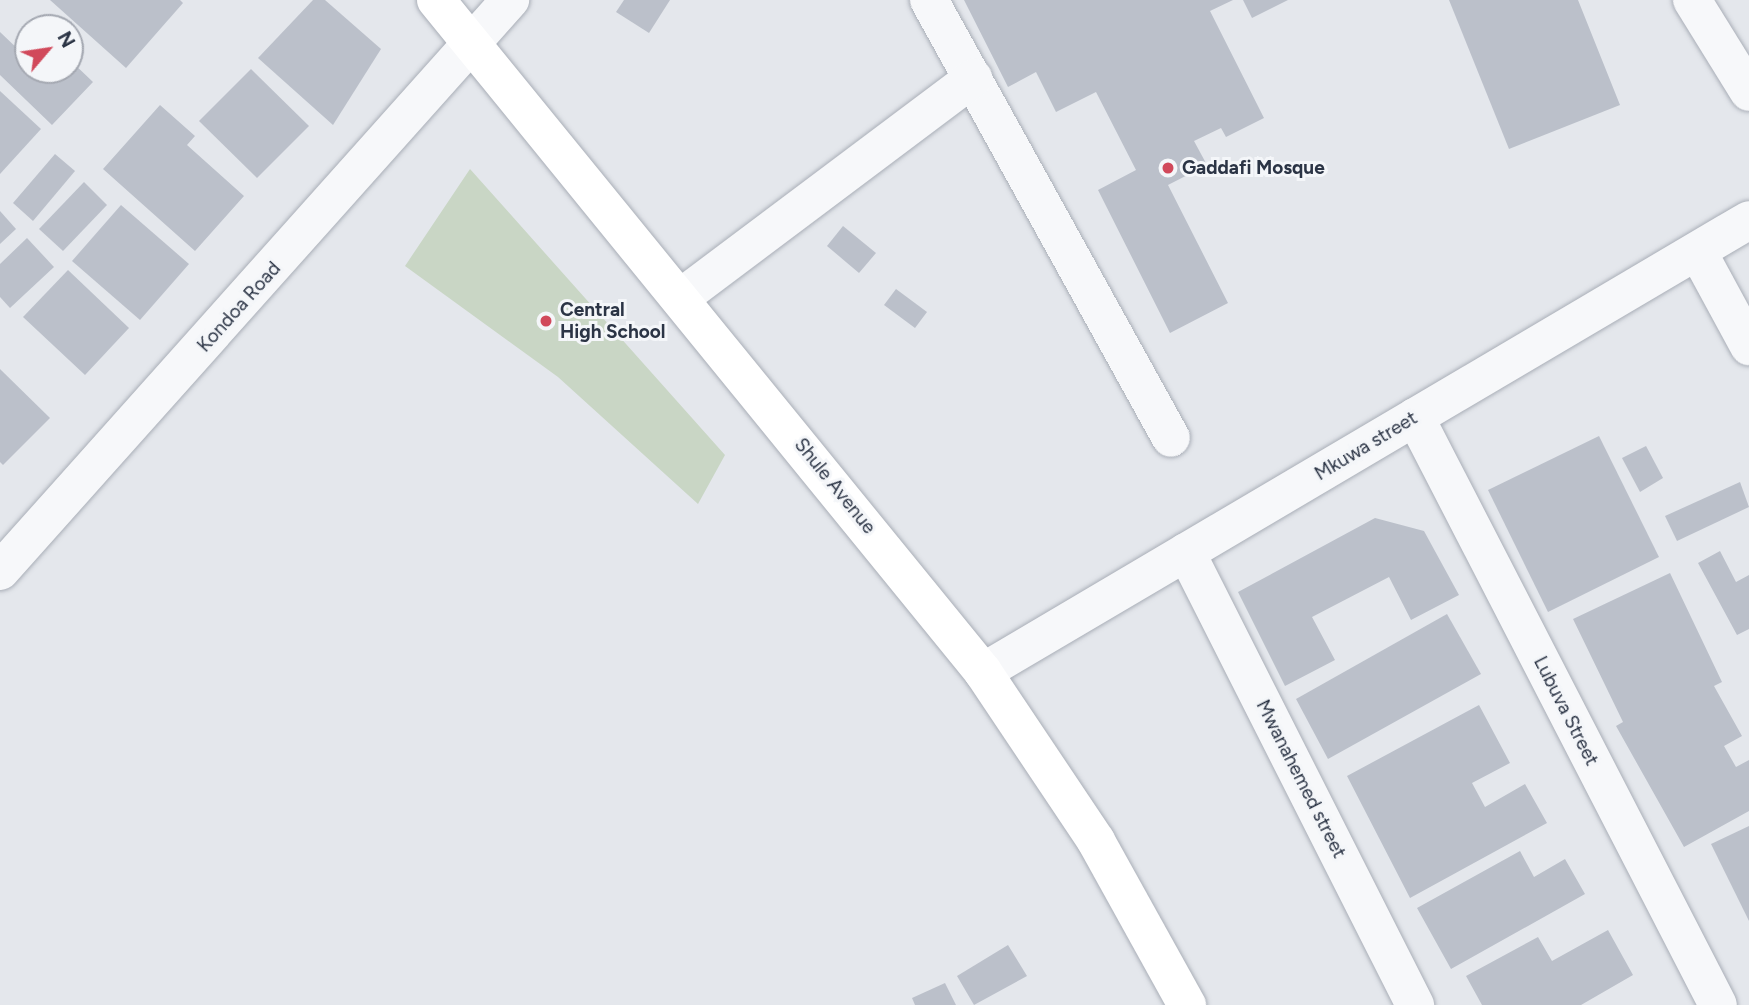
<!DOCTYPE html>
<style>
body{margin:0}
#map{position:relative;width:1749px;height:1005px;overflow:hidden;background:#e4e7ec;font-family:Figtree,sans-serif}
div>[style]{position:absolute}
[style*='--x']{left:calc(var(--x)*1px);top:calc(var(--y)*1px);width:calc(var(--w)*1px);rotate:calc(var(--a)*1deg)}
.green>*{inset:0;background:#c9d6c5}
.building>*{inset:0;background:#bbc0ca}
.roads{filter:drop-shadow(0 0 2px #a9aeb7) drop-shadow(0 0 2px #a9aeb7)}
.minor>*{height:38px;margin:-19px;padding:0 19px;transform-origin:19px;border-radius:19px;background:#f7f8fa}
.major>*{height:38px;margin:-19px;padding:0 19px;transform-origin:19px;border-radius:19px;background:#fff}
.dots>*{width:19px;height:19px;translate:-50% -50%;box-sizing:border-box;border:4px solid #f4f6f9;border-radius:50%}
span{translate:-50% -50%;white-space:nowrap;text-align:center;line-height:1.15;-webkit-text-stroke:6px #f4f6f9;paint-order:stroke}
.poi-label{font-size:19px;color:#2b3445;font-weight:700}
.left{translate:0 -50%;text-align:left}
.street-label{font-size:19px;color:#2b3445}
.north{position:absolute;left:14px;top:14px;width:70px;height:70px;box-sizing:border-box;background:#f4f6f9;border:2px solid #a4a8b1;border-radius:50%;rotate:61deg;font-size:19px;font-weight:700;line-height:28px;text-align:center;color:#2b3445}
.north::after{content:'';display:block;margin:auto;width:24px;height:32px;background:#d1495b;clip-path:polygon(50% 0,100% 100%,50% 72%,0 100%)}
</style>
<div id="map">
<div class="green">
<i style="clip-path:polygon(470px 169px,725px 455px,698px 504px,558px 377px,405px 266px)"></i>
</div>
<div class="building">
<i style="clip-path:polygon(50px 0,180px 0,183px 3px,126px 68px)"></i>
<i style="clip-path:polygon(313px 0,325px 0,381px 49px,333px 125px,258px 58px)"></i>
<i style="clip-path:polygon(624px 0,670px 0,649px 33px,616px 12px)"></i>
<i style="clip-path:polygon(964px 0,1233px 0,1210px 11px,1264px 118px,1226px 137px,1221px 128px,1194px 141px,1207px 165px,1168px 185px,1228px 303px,1170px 333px,1098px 190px,1136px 170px,1096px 92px,1056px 112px,1036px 72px,1008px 87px)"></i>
<i style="clip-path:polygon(1243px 0,1288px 0,1252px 18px)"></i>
<i style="clip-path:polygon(1449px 0,1578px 0,1620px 105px,1509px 149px)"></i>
<i style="clip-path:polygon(0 32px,22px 53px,28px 46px,28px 70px,70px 70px,70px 60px,93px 82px,52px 125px,0 75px)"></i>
<i style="clip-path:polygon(251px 69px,309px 126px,257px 178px,199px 121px)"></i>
<i style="clip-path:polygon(0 91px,41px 129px,0 174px)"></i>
<i style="clip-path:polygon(160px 105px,195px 136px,187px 145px,244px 196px,195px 251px,103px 169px)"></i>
<i style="clip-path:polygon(55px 154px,75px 171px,33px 221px,13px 203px)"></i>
<i style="clip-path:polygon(84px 182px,107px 205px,63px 251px,39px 229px)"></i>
<i style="clip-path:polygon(121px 205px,189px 264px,140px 320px,72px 261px)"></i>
<i style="clip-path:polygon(0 211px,16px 229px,0 244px)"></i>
<i style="clip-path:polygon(843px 226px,876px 253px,859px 273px,827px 246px)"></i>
<i style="clip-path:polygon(27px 238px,54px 267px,10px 308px,0 297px,0 264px)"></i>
<i style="clip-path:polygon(68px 270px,129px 328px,85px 375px,23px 317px)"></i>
<i style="clip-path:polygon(896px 289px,927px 312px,915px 328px,884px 305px)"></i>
<i style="clip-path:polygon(0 369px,50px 418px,3px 465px,0 462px)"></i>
<i style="clip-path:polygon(1599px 436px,1659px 557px,1548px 612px,1488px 490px)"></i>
<i style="clip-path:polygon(1646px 446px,1663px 478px,1640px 492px,1622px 458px)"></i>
<i style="clip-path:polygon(1740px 482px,1749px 507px,1677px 541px,1665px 516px)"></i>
<i style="clip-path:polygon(1375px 518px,1424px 531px,1459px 595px,1411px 620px,1389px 577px,1312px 617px,1335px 660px,1285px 686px,1238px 592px)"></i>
<i style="clip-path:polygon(1720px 551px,1736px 582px,1749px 575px,1749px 629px,1737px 635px,1698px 563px)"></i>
<i style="clip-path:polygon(1670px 573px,1722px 682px,1714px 686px,1742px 736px,1724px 746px,1736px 767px,1749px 760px,1749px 811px,1684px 847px,1616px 726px,1623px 722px,1573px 619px)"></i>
<i style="clip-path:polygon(1447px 614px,1481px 674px,1328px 759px,1296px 699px)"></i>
<i style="clip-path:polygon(1479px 705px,1510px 763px,1472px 783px,1485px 807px,1525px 784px,1547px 823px,1410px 898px,1347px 776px)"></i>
<i style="clip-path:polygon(1749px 826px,1749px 921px,1711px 844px)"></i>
<i style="clip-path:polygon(1520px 851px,1534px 877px,1565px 859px,1585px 894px,1451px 969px,1417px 908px)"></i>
<i style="clip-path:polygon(1608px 930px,1633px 975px,1581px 1005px,1482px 1005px,1466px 976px,1538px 937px,1552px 961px)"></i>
<i style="clip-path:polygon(1008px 945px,1027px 976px,974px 1005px,957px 976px)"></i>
<i style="clip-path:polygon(945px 983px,956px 1005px,915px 1005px,912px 998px)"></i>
</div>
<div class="roads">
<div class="minor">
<i style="--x:929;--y:0;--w:500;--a:61.08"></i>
<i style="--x:1692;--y:0;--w:108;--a:58.2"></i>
<i style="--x:1699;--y:254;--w:105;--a:61.5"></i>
<i style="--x:683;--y:296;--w:363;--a:-36.9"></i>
<i style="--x:1415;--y:417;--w:661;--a:62.74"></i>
<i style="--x:1186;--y:552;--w:508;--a:63.18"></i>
<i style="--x:0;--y:571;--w:766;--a:-48.23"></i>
<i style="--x:983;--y:672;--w:889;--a:-30.54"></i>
</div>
<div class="major">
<i style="--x:436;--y:0;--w:866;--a:50.85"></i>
<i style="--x:983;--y:672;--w:203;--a:56.2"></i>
<i style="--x:1096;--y:841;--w:188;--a:61"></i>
</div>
</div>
<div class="dots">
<i style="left:1168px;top:168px;background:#d1495b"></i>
<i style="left:546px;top:321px;background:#d1495b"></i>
</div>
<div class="poi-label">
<span class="left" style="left:1182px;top:168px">Gaddafi Mosque</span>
<span class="left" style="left:560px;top:321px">Central<br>High School</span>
</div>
<div class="street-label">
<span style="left:239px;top:307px;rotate:-48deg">Kondoa Road</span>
<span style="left:1366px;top:446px;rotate:-31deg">Mkuwa street</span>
<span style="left:835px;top:486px;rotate:51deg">Shule Avenue</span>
<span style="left:1566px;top:711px;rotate:63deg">Lubuva Street</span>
<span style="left:1301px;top:779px;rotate:63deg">Mwanahemed street</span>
</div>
<div class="north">N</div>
</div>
